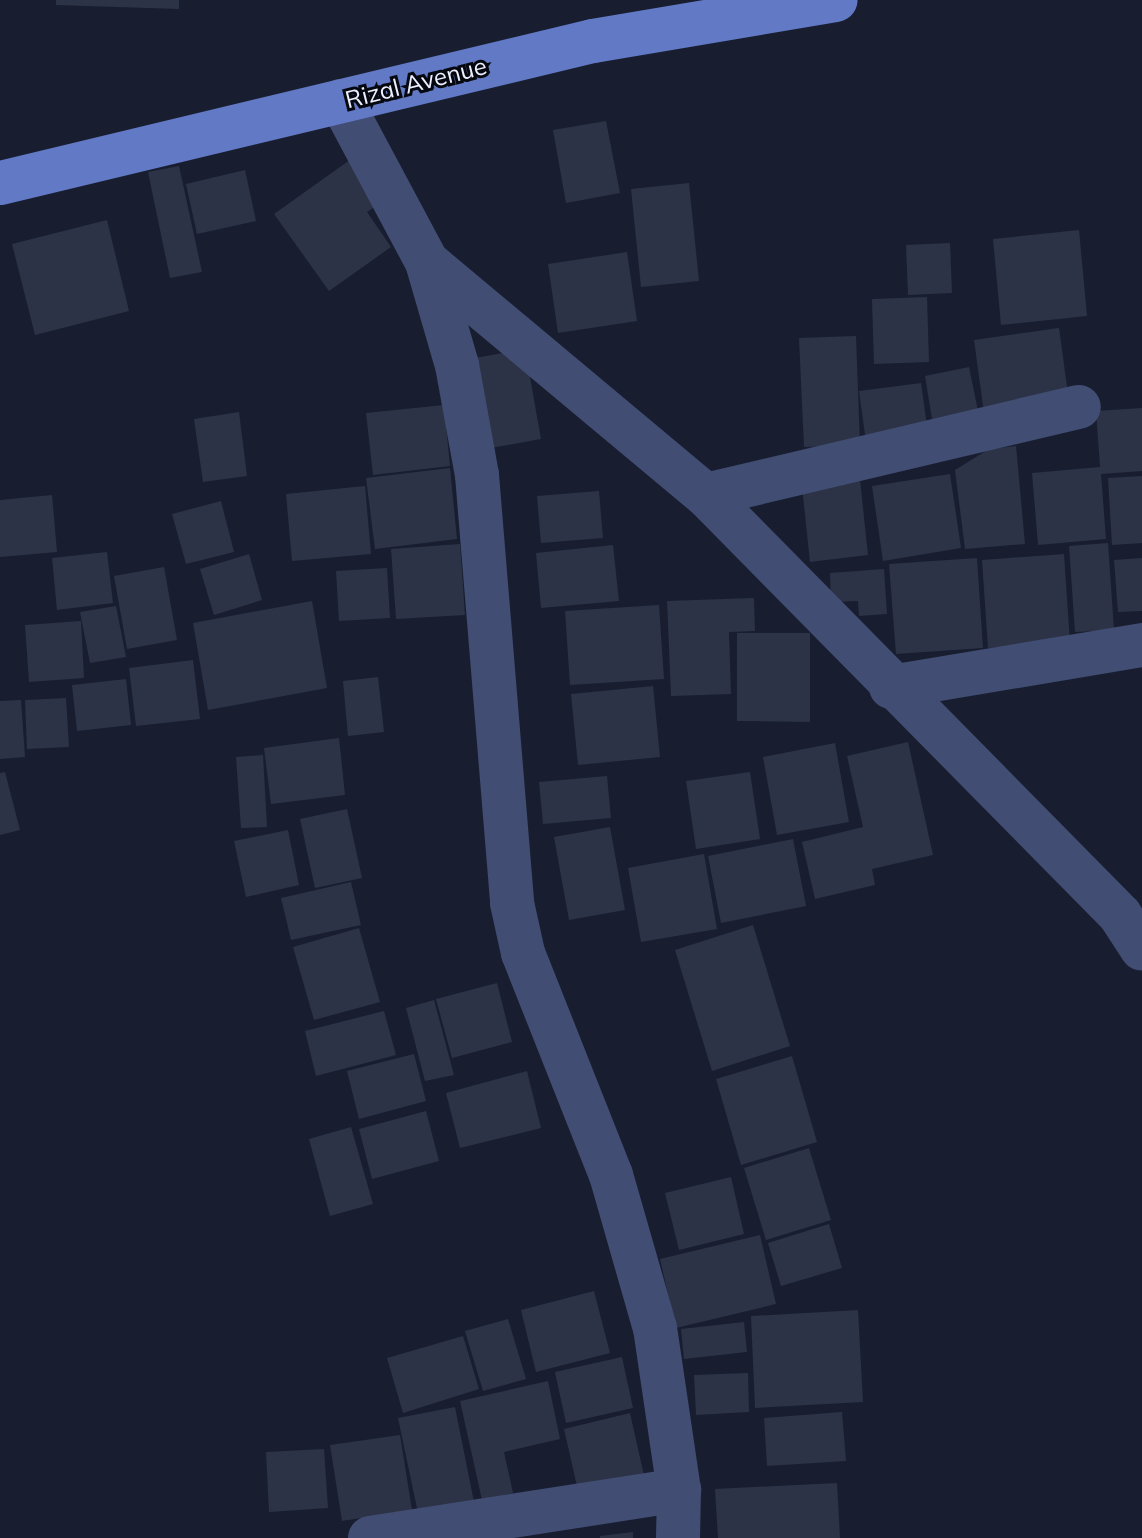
<!DOCTYPE html>
<style>
body{margin:0}
#map{position:relative;width:1142px;height:1538px;overflow:hidden;background:#181e30;font-family:Mulish,sans-serif}
div>[style]{position:absolute}
[style*='--x']{left:calc(var(--x)*1px);top:calc(var(--y)*1px);width:calc(var(--w)*1px);rotate:calc(var(--a)*1deg)}
.building>*{inset:0;background:#2c3347}
.street>*{height:44px;margin:-22px;padding:0 22px;transform-origin:22px;border-radius:22px;background:#414d72}
.primary>*{height:44px;margin:-22px;padding:0 22px;transform-origin:22px;border-radius:22px;background:#6279c6}
span{translate:-50% -50%;white-space:nowrap;text-align:center;line-height:1.15;-webkit-text-stroke:6px #060810;paint-order:stroke}
.street-label{font-size:24px;color:#edf1ff}
</style>
<div id="map">
<div class="building">
<i style="clip-path:polygon(56px 0,179px 0,179px 9px,56px 5px)"></i>
<i style="clip-path:polygon(606px 121px,620px 193px,566px 203px,553px 130px)"></i>
<i style="clip-path:polygon(354px 157px,385px 200px,367px 212px,391px 247px,329px 291px,274px 214px)"></i>
<i style="clip-path:polygon(179px 166px,202px 272px,170px 278px,148px 172px)"></i>
<i style="clip-path:polygon(245px 170px,256px 221px,197px 234px,186px 184px)"></i>
<i style="clip-path:polygon(689px 183px,699px 281px,641px 287px,631px 189px)"></i>
<i style="clip-path:polygon(107px 220px,129px 311px,35px 335px,12px 244px)"></i>
<i style="clip-path:polygon(1079px 230px,1087px 316px,1001px 325px,993px 239px)"></i>
<i style="clip-path:polygon(950px 243px,952px 293px,908px 295px,906px 245px)"></i>
<i style="clip-path:polygon(627px 252px,637px 321px,558px 333px,548px 264px)"></i>
<i style="clip-path:polygon(927px 297px,929px 362px,874px 364px,872px 299px)"></i>
<i style="clip-path:polygon(1059px 328px,1069px 401px,984px 413px,974px 340px)"></i>
<i style="clip-path:polygon(856px 336px,860px 445px,804px 447px,799px 338px)"></i>
<i style="clip-path:polygon(525px 349px,541px 439px,491px 448px,475px 358px)"></i>
<i style="clip-path:polygon(969px 367px,979px 416px,933px 425px,925px 376px)"></i>
<i style="clip-path:polygon(921px 383px,928px 433px,866px 442px,859px 391px)"></i>
<i style="clip-path:polygon(444px 405px,450px 466px,373px 475px,366px 413px)"></i>
<i style="clip-path:polygon(1142px 408px,1142px 471px,1101px 474px,1106px 539px,1038px 545px,1032px 473px,1100px 467px,1096px 411px)"></i>
<i style="clip-path:polygon(239px 412px,247px 476px,203px 482px,194px 419px)"></i>
<i style="clip-path:polygon(1016px 446px,1025px 544px,965px 549px,955px 470px,989px 449px)"></i>
<i style="clip-path:polygon(450px 468px,457px 539px,375px 549px,366px 478px)"></i>
<i style="clip-path:polygon(859px 470px,868px 555px,810px 562px,801px 477px)"></i>
<i style="clip-path:polygon(950px 474px,961px 548px,883px 561px,872px 486px)"></i>
<i style="clip-path:polygon(1142px 476px,1142px 543px,1112px 545px,1108px 478px)"></i>
<i style="clip-path:polygon(365px 486px,371px 554px,292px 561px,286px 494px)"></i>
<i style="clip-path:polygon(599px 491px,603px 538px,541px 543px,537px 496px)"></i>
<i style="clip-path:polygon(52px 495px,57px 552px,0 557px,0 500px)"></i>
<i style="clip-path:polygon(221px 501px,234px 552px,186px 564px,172px 514px)"></i>
<i style="clip-path:polygon(1108px 543px,1114px 630px,1075px 632px,1069px 546px)"></i>
<i style="clip-path:polygon(460px 544px,465px 615px,396px 619px,391px 549px)"></i>
<i style="clip-path:polygon(613px 545px,619px 601px,541px 608px,536px 553px)"></i>
<i style="clip-path:polygon(107px 552px,113px 603px,57px 610px,52px 558px)"></i>
<i style="clip-path:polygon(249px 554px,262px 600px,214px 615px,200px 569px)"></i>
<i style="clip-path:polygon(1064px 554px,1070px 643px,988px 648px,982px 560px)"></i>
<i style="clip-path:polygon(977px 558px,983px 648px,896px 654px,889px 564px)"></i>
<i style="clip-path:polygon(1142px 558px,1142px 611px,1118px 612px,1114px 560px)"></i>
<i style="clip-path:polygon(164px 567px,177px 640px,127px 649px,114px 576px)"></i>
<i style="clip-path:polygon(387px 568px,390px 618px,339px 621px,336px 571px)"></i>
<i style="clip-path:polygon(884px 569px,887px 614px,859px 616px,858px 601px,831px 602px,830px 573px)"></i>
<i style="clip-path:polygon(754px 598px,755px 631px,729px 632px,731px 694px,671px 696px,667px 601px)"></i>
<i style="clip-path:polygon(312px 601px,327px 688px,208px 710px,193px 623px)"></i>
<i style="clip-path:polygon(659px 605px,664px 679px,570px 685px,565px 611px)"></i>
<i style="clip-path:polygon(116px 606px,126px 657px,90px 663px,80px 612px)"></i>
<i style="clip-path:polygon(81px 621px,84px 678px,29px 682px,25px 625px)"></i>
<i style="clip-path:polygon(737px 633px,810px 633px,810px 722px,737px 721px)"></i>
<i style="clip-path:polygon(193px 660px,200px 719px,136px 726px,129px 668px)"></i>
<i style="clip-path:polygon(378px 677px,384px 732px,348px 736px,343px 681px)"></i>
<i style="clip-path:polygon(126px 679px,131px 725px,77px 731px,72px 685px)"></i>
<i style="clip-path:polygon(653px 686px,660px 757px,578px 765px,571px 694px)"></i>
<i style="clip-path:polygon(66px 698px,69px 747px,27px 749px,25px 700px)"></i>
<i style="clip-path:polygon(21px 700px,25px 757px,0 759px,0 701px)"></i>
<i style="clip-path:polygon(339px 738px,345px 795px,271px 804px,264px 748px)"></i>
<i style="clip-path:polygon(908px 742px,933px 855px,872px 869px,875px 885px,815px 899px,802px 842px,863px 827px,847px 756px)"></i>
<i style="clip-path:polygon(835px 743px,849px 822px,777px 835px,763px 757px)"></i>
<i style="clip-path:polygon(263px 755px,267px 827px,241px 828px,236px 757px)"></i>
<i style="clip-path:polygon(5px 772px,20px 830px,0 835px,0 773px)"></i>
<i style="clip-path:polygon(750px 772px,760px 839px,696px 849px,686px 781px)"></i>
<i style="clip-path:polygon(607px 776px,611px 818px,543px 824px,539px 782px)"></i>
<i style="clip-path:polygon(347px 809px,362px 878px,315px 888px,300px 819px)"></i>
<i style="clip-path:polygon(610px 827px,625px 910px,569px 920px,554px 837px)"></i>
<i style="clip-path:polygon(288px 830px,299px 885px,246px 897px,234px 841px)"></i>
<i style="clip-path:polygon(793px 839px,806px 906px,721px 923px,708px 856px)"></i>
<i style="clip-path:polygon(704px 854px,717px 929px,641px 942px,628px 868px)"></i>
<i style="clip-path:polygon(351px 882px,361px 925px,291px 940px,281px 898px)"></i>
<i style="clip-path:polygon(753px 925px,790px 1046px,712px 1071px,675px 950px)"></i>
<i style="clip-path:polygon(359px 928px,380px 1002px,314px 1020px,293px 947px)"></i>
<i style="clip-path:polygon(497px 983px,512px 1042px,452px 1058px,436px 999px)"></i>
<i style="clip-path:polygon(434px 1000px,454px 1075px,425px 1081px,406px 1008px)"></i>
<i style="clip-path:polygon(384px 1011px,396px 1055px,316px 1076px,305px 1031px)"></i>
<i style="clip-path:polygon(414px 1054px,426px 1101px,359px 1119px,347px 1071px)"></i>
<i style="clip-path:polygon(792px 1056px,817px 1142px,741px 1165px,716px 1079px)"></i>
<i style="clip-path:polygon(527px 1071px,541px 1128px,460px 1148px,446px 1093px)"></i>
<i style="clip-path:polygon(426px 1111px,439px 1161px,372px 1179px,359px 1129px)"></i>
<i style="clip-path:polygon(351px 1127px,373px 1204px,330px 1216px,309px 1139px)"></i>
<i style="clip-path:polygon(809px 1148px,831px 1220px,766px 1240px,744px 1168px)"></i>
<i style="clip-path:polygon(731px 1177px,744px 1234px,679px 1250px,665px 1193px)"></i>
<i style="clip-path:polygon(829px 1224px,842px 1268px,781px 1286px,768px 1243px)"></i>
<i style="clip-path:polygon(760px 1235px,776px 1304px,676px 1328px,660px 1259px)"></i>
<i style="clip-path:polygon(594px 1291px,610px 1353px,536px 1372px,521px 1310px)"></i>
<i style="clip-path:polygon(858px 1310px,863px 1402px,755px 1408px,751px 1316px)"></i>
<i style="clip-path:polygon(508px 1319px,526px 1379px,483px 1391px,465px 1331px)"></i>
<i style="clip-path:polygon(744px 1322px,747px 1352px,684px 1359px,681px 1329px)"></i>
<i style="clip-path:polygon(463px 1336px,479px 1389px,403px 1413px,387px 1358px)"></i>
<i style="clip-path:polygon(622px 1357px,633px 1408px,566px 1423px,555px 1372px)"></i>
<i style="clip-path:polygon(748px 1373px,749px 1412px,696px 1415px,694px 1375px)"></i>
<i style="clip-path:polygon(548px 1381px,560px 1439px,504px 1452px,513px 1493px,482px 1500px,460px 1401px)"></i>
<i style="clip-path:polygon(455px 1407px,474px 1502px,418px 1513px,398px 1418px)"></i>
<i style="clip-path:polygon(842px 1412px,846px 1461px,767px 1466px,764px 1418px)"></i>
<i style="clip-path:polygon(630px 1413px,645px 1480px,579px 1495px,564px 1429px)"></i>
<i style="clip-path:polygon(400px 1435px,412px 1510px,342px 1521px,330px 1445px)"></i>
<i style="clip-path:polygon(324px 1449px,328px 1508px,269px 1512px,266px 1452px)"></i>
<i style="clip-path:polygon(837px 1483px,840px 1538px,718px 1538px,715px 1489px)"></i>
<i style="clip-path:polygon(633px 1532px,633px 1538px,600px 1538px,600px 1536px)"></i>
</div>
<div class="street">
<i style="--x:341;--y:101;--w:183;--a:61.9"></i>
<i style="--x:427;--y:262;--w:107;--a:73.8"></i>
<i style="--x:457;--y:365;--w:112;--a:79.7"></i>
<i style="--x:477;--y:475;--w:429;--a:85.3"></i>
<i style="--x:512;--y:903;--w:51;--a:77.6"></i>
<i style="--x:523;--y:953;--w:239;--a:68.4"></i>
<i style="--x:611;--y:1175;--w:159;--a:74"></i>
<i style="--x:655;--y:1328;--w:164;--a:81.6"></i>
<i style="--x:679;--y:1490;--w:48;--a:91.2"></i>
<i style="--x:427;--y:262;--w:363;--a:39.9"></i>
<i style="--x:706;--y:495;--w:590;--a:45.41"></i>
<i style="--x:1120;--y:915;--w:40;--a:57.1"></i>
<i style="--x:706;--y:495;--w:383;--a:-13.3"></i>
<i style="--x:891;--y:687;--w:254;--a:-9.5"></i>
<i style="--x:370;--y:1538;--w:313;--a:-8.8"></i>
</div>
<div class="primary">
<i style="--x:0;--y:183;--w:610;--a:-13.47"></i>
<i style="--x:593;--y:41;--w:246;--a:-9.6"></i>
</div>
<div class="street-label">
<span style="left:416px;top:83px;rotate:-14deg">Rizal Avenue</span>
</div>
</div>
